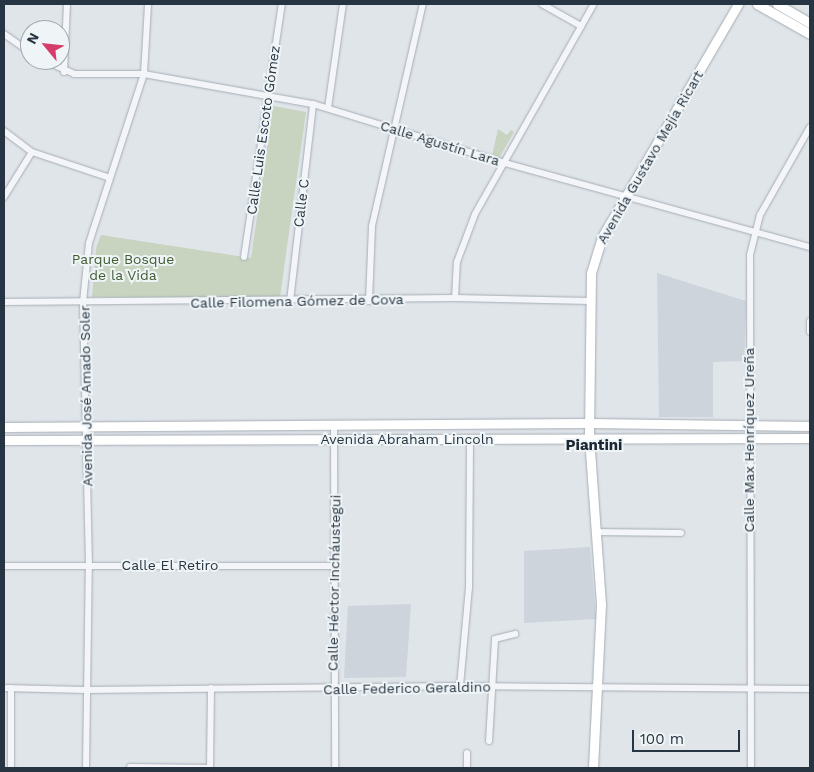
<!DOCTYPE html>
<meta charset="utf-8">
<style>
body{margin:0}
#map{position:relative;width:814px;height:772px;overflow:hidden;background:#e0e5ea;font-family:"Work Sans",sans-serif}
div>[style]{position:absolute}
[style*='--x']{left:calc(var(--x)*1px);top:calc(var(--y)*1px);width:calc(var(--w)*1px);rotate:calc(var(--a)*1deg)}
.built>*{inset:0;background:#cdd4dc}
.green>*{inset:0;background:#c8d4c0}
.roads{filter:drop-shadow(0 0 1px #a5adb4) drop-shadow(0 0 1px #a5adb4)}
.street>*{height:6px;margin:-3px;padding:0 3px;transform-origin:3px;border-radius:3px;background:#f3f5f8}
.secondary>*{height:9px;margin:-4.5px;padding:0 4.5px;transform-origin:4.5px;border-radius:4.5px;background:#fff}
span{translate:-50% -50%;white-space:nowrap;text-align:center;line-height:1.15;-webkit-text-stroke:4px #eff4f7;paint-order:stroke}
.street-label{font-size:14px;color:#273542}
.park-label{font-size:14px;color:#425e34}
.neighbourhood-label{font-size:15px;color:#1a2632;font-weight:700}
.frame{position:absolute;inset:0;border:5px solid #273542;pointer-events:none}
.north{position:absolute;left:20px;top:20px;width:50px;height:50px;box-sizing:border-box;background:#eff4f7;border:1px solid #9fa8af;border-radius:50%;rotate:298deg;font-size:14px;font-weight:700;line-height:20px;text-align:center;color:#273542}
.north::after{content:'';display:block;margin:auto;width:18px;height:22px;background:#d53e6b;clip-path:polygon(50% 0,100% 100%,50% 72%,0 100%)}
.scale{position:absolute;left:632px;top:730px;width:108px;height:22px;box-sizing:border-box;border:2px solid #273542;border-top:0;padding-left:6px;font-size:15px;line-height:18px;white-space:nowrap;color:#273542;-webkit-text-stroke:4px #eff4f7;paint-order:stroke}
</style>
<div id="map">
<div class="built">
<i style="clip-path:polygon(657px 273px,746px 301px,744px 361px,713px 362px,713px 417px,659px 417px)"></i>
<i style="clip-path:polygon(590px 547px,596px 619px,524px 623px,524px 551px)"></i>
<i style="clip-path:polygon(411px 604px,406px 677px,344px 678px,348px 606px)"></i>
</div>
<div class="green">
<i style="clip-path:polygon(273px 106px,306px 112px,280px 297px,92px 297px,96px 248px,101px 235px,251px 258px)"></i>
<i style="clip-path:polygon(498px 129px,507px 135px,511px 130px,514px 132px,499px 158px,492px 156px)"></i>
</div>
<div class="roads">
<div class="street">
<i style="--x:542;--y:4;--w:45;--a:29.4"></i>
<i style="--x:4;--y:34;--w:32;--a:35"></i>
<i style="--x:43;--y:60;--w:34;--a:24"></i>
<i style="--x:74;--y:74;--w:70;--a:0"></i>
<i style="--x:144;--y:74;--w:172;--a:10.1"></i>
<i style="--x:313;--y:104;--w:197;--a:17.1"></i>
<i style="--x:501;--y:162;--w:320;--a:15.4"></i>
<i style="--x:64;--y:72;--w:68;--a:-87.5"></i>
<i style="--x:328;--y:108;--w:105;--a:-81.8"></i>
<i style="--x:4;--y:131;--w:35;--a:37"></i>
<i style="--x:32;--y:152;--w:82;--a:18.4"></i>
<i style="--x:4;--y:197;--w:53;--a:-58.1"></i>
<i style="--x:244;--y:257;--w:256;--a:-81.5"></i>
<i style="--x:455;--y:298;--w:36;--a:-87"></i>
<i style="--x:457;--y:262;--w:51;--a:-69.4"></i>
<i style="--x:475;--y:214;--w:241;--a:-60.5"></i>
<i style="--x:290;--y:301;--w:198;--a:-83.3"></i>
<i style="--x:369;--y:301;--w:75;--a:-87.7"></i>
<i style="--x:372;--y:226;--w:228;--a:-77.1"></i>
<i style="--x:4;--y:302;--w:451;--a:-0.5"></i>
<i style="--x:455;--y:298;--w:135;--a:1.3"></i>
<i style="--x:810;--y:332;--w:11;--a:-90"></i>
<i style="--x:334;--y:427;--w:341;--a:89.8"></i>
<i style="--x:596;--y:532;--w:85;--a:0.7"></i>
<i style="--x:4;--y:566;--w:332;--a:0"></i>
<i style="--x:460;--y:686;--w:98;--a:-84.8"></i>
<i style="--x:469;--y:588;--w:149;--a:-89.6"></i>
<i style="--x:4;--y:688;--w:81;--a:1.4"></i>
<i style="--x:85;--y:690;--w:375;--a:-0.6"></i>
<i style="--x:460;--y:686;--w:350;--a:0.5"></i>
<i style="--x:489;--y:741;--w:102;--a:-86.6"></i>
<i style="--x:495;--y:639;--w:21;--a:-14"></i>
<i style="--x:130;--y:767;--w:80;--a:0.7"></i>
<i style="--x:11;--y:768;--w:80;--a:-90"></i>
<i style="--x:86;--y:768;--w:203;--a:-89.2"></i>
<i style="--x:89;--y:565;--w:263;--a:-91.3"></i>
<i style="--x:83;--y:302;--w:59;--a:-84.2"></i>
<i style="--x:89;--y:243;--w:178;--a:-72"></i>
<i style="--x:144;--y:74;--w:70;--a:-86.7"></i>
<i style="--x:210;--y:768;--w:80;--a:-89.3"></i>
<i style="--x:467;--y:768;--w:15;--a:-90"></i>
<i style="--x:751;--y:768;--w:513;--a:-90.11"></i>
<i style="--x:750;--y:255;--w:41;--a:-76"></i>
<i style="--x:760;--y:215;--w:101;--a:-60.4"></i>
</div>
<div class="secondary">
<i style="--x:757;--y:4;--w:61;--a:29.5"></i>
<i style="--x:777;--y:4;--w:38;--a:30"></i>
<i style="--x:4;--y:427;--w:585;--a:-0.39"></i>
<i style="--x:589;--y:423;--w:221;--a:0.8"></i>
<i style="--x:4;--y:440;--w:806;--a:-0.14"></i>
<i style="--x:593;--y:768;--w:164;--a:-87.2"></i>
<i style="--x:601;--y:604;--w:168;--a:-94.1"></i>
<i style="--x:589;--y:436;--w:163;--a:-89.3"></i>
<i style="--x:591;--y:273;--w:38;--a:-73"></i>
<i style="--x:602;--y:237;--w:270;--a:-59.7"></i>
</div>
</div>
<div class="street-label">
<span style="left:263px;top:130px;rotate:-82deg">Calle Luis Escoto Gómez</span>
<span style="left:440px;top:143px;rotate:17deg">Calle Agustín Lara</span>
<span style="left:650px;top:157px;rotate:-60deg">Avenida Gustavo Mejía Ricart</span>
<span style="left:301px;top:203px;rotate:-83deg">Calle C</span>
<span style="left:297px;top:301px;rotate:-1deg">Calle Filomena Gómez de Cova</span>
<span style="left:86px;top:396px;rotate:-91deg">Avenida José Amado Soler</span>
<span style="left:407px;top:439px">Avenida Abraham Lincoln</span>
<span style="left:749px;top:440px;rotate:-90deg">Calle Max Henríquez Ureña</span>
<span style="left:170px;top:565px">Calle El Retiro</span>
<span style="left:334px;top:583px;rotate:-89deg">Calle Héctor Incháustegui</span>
<span style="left:407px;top:688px;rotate:-1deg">Calle Federico Geraldino</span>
</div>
<div class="park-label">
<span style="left:123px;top:267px">Parque Bosque<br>de la Vida</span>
</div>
<div class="neighbourhood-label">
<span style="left:594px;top:446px">Piantini</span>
</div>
<div class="frame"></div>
<div class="north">N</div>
<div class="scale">100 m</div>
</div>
